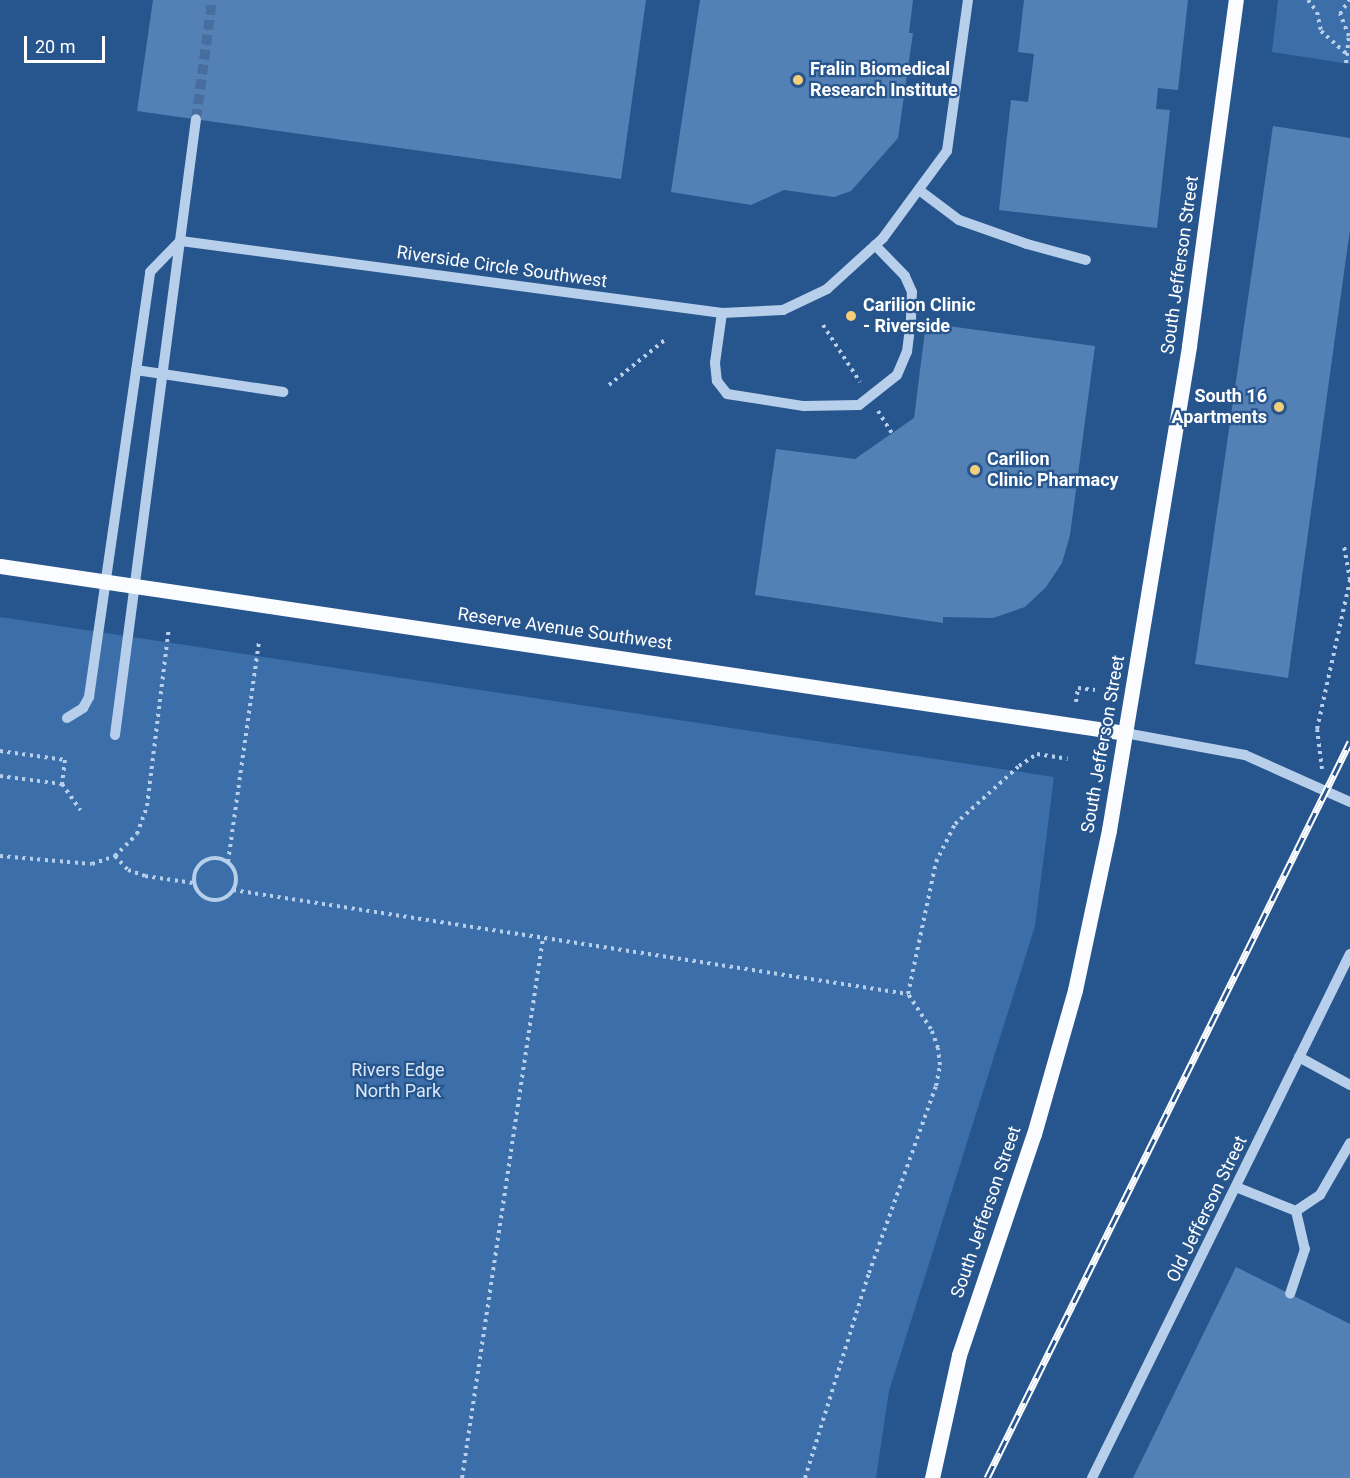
<!DOCTYPE html>
<style>
body{margin:0}
#map{position:relative;width:1350px;height:1478px;overflow:hidden;background:#27558d;font-family:Roboto,sans-serif}
div>[style]{position:absolute}
[style*='--x']{left:calc(var(--x)*1px);top:calc(var(--y)*1px);width:calc(var(--w)*1px);rotate:calc(var(--a)*1deg)}
.green>*{inset:0;background:#3c6fa9}
.building>*{inset:0;background:#5481b5}
.minor-tunnel>*{height:10px;margin-top:-5px;transform-origin:0;background:repeating-linear-gradient(90deg,#476e9e 0 10px,transparent 0 15px)}
.path>*{height:4px;margin-top:-2px;transform-origin:0;background:repeating-linear-gradient(90deg,#b7cfea 0 3px,transparent 0 7.5px)}
.path>.ring{margin:-2px;padding:0;box-sizing:content-box;background:none;border:4px solid #b7cfea;border-radius:50%}
.minor>*{height:10px;margin:-5px;padding:0 5px;transform-origin:5px;border-radius:5px;background:#b7cfea}
.major>*{height:15px;margin:-7.5px;padding:0 7.5px;transform-origin:7.5px;border-radius:7.5px;background:#fafcff}
.rail>*{height:7px;margin-top:-3.5px;transform-origin:0;background:repeating-linear-gradient(90deg,#27558d 0 14px,#fff 0 28px);box-sizing:border-box;border-block:2px solid #fff}
.dots>*{width:16px;height:16px;translate:-50% -50%;box-sizing:border-box;border:3px solid #27558d;border-radius:50%}
span{translate:-50% -50%;white-space:nowrap;text-align:center;line-height:1.15;-webkit-text-stroke:4.5px #27558d;paint-order:stroke}
.poi-label{font-size:18px;color:#fff;font-weight:700}
.left{translate:0 -50%;text-align:left}
.right{translate:-100% -50%;text-align:right}
.street-label{font-size:18px;color:#fff}
.park-label{font-size:18px;color:#dbe8f8}
.scale{position:absolute;left:24px;top:36px;width:81px;height:27px;box-sizing:border-box;border:3px solid #fff;border-top:0;padding-left:8px;font-size:18px;line-height:21px;white-space:nowrap;color:#fff;-webkit-text-stroke:4px #27558d;paint-order:stroke}
</style>
<div id="map">
<div class="green">
<i style="clip-path:polygon(1278px 0,1350px 0,1350px 64px,1272px 52px)"></i>
<i style="clip-path:polygon(0 617px,1054px 777px,1035px 926px,889px 1391px,876px 1478px,0 1478px)"></i>
</div>
<div class="building">
<i style="clip-path:polygon(153px 0,646px 0,621px 179px,137px 111px)"></i>
<i style="clip-path:polygon(700px 0,913px 0,909px 33px,913px 33px,898px 138px,851px 191px,834px 197px,784px 190px,751px 205px,671px 192px)"></i>
<i style="clip-path:polygon(1024px 0,1188px 0,1178px 90px,1158px 88px,1156px 109px,1170px 110px,1157px 228px,999px 210px,1011px 100px,1028px 102px,1034px 54px,1018px 52px)"></i>
<i style="clip-path:polygon(1273px 126px,1350px 138px,1350px 229px,1288px 678px,1195px 664px)"></i>
<i style="clip-path:polygon(926px 323px,1095px 346px,1070px 535px,1062px 563px,1046px 587px,1025px 607px,993px 618px,943px 617px,943px 623px,755px 595px,776px 449px,855px 459px,914px 418px)"></i>
<i style="clip-path:polygon(1236px 1267px,1350px 1324px,1350px 1478px,1133px 1478px)"></i>
</div>
<div class="minor-tunnel">
<i style="--x:196;--y:119;--w:120;--a:-82.3"></i>
</div>
<div class="path">
<i style="--x:1308;--y:0;--w:15;--a:53"></i>
<i style="--x:1317;--y:12;--w:19;--a:78"></i>
<i style="--x:1321;--y:31;--w:36;--a:42"></i>
<i style="--x:1346;--y:63;--w:27;--a:-84"></i>
<i style="--x:1349;--y:36;--w:24;--a:-112"></i>
<i style="--x:1340;--y:14;--w:17;--a:-57"></i>
<i style="--x:823;--y:325;--w:68;--a:57"></i>
<i style="--x:609;--y:385;--w:73;--a:-38.9"></i>
<i style="--x:878;--y:411;--w:26;--a:58"></i>
<i style="--x:1076;--y:702;--w:14;--a:-82"></i>
<i style="--x:1078;--y:688;--w:17;--a:7"></i>
<i style="--x:0;--y:751;--w:66;--a:7.9"></i>
<i style="--x:65;--y:760;--w:24;--a:97"></i>
<i style="--x:1322;--y:769;--w:40;--a:-97.1"></i>
<i style="--x:1317;--y:729;--w:153;--a:-77.5"></i>
<i style="--x:1350;--y:580;--w:35;--a:-100"></i>
<i style="--x:0;--y:776;--w:63;--a:7.4"></i>
<i style="--x:62;--y:784;--w:32;--a:55"></i>
<i style="--x:0;--y:856;--w:92;--a:5"></i>
<i style="--x:92;--y:864;--w:24;--a:-19"></i>
<i style="--x:115;--y:856;--w:31;--a:-45"></i>
<i style="--x:137;--y:834;--w:30;--a:-70"></i>
<i style="--x:147;--y:806;--w:179;--a:-83"></i>
<i style="--x:115;--y:856;--w:19;--a:47"></i>
<i style="--x:128;--y:870;--w:18;--a:19"></i>
<i style="--x:145;--y:876;--w:49;--a:8.1"></i>
<i class="ring" style="left:194px;top:858px;width:38px;height:38px"></i>
<i style="--x:228;--y:862;--w:223;--a:-82"></i>
<i style="--x:233;--y:890;--w:683;--a:8.76"></i>
<i style="--x:462;--y:1478;--w:546;--a:-81.47"></i>
<i style="--x:805;--y:1478;--w:215;--a:-72.7"></i>
<i style="--x:869;--y:1273;--w:199;--a:-70.3"></i>
<i style="--x:936;--y:1086;--w:21;--a:-79"></i>
<i style="--x:940;--y:1065;--w:17;--a:-97"></i>
<i style="--x:938;--y:1048;--w:20;--a:-110"></i>
<i style="--x:931;--y:1029;--w:42;--a:-123.3"></i>
<i style="--x:908;--y:994;--w:135;--a:-78"></i>
<i style="--x:936;--y:862;--w:42;--a:-63.4"></i>
<i style="--x:955;--y:824;--w:86;--a:-42.2"></i>
<i style="--x:1019;--y:766;--w:22;--a:-34"></i>
<i style="--x:1037;--y:754;--w:31;--a:9"></i>
</div>
<div class="minor">
<i style="--x:919;--y:190;--w:50;--a:36.9"></i>
<i style="--x:959;--y:220;--w:72;--a:19.4"></i>
<i style="--x:1027;--y:244;--w:61;--a:15.2"></i>
<i style="--x:181;--y:241;--w:546;--a:7.58"></i>
<i style="--x:722;--y:313;--w:61;--a:-2.8"></i>
<i style="--x:783;--y:310;--w:49;--a:-25.5"></i>
<i style="--x:827;--y:289;--w:76;--a:-42.3"></i>
<i style="--x:883;--y:238;--w:108;--a:-53.7"></i>
<i style="--x:947;--y:151;--w:152;--a:-82.1"></i>
<i style="--x:722;--y:313;--w:50;--a:98"></i>
<i style="--x:715;--y:363;--w:18;--a:84"></i>
<i style="--x:717;--y:381;--w:16;--a:52"></i>
<i style="--x:727;--y:394;--w:78;--a:8.9"></i>
<i style="--x:804;--y:406;--w:55;--a:-1"></i>
<i style="--x:859;--y:405;--w:48;--a:-38.3"></i>
<i style="--x:897;--y:375;--w:25;--a:-67"></i>
<i style="--x:907;--y:352;--w:34;--a:-83"></i>
<i style="--x:911;--y:318;--w:26;--a:-88"></i>
<i style="--x:912;--y:292;--w:17;--a:-114"></i>
<i style="--x:905;--y:276;--w:43;--a:-134.1"></i>
<i style="--x:136;--y:370;--w:149;--a:8.5"></i>
<i style="--x:67;--y:718;--w:19;--a:-32"></i>
<i style="--x:83;--y:708;--w:13;--a:-61"></i>
<i style="--x:89;--y:697;--w:429;--a:-81.8"></i>
<i style="--x:150;--y:272;--w:43;--a:-45.9"></i>
<i style="--x:1125;--y:733;--w:122;--a:10.4"></i>
<i style="--x:1245;--y:755;--w:115;--a:24.1"></i>
<i style="--x:115;--y:735;--w:621;--a:-82.51"></i>
<i style="--x:1299;--y:1057;--w:58;--a:28.8"></i>
<i style="--x:1236;--y:1187;--w:65;--a:21.8"></i>
<i style="--x:1296;--y:1211;--w:39;--a:77"></i>
<i style="--x:1305;--y:1249;--w:47;--a:108.4"></i>
<i style="--x:1296;--y:1211;--w:29;--a:-34"></i>
<i style="--x:1320;--y:1195;--w:60;--a:-60"></i>
<i style="--x:1092;--y:1478;--w:584;--a:-63.79"></i>
</div>
<div class="major">
<i style="--x:0;--y:566;--w:1137;--a:8.44"></i>
<i style="--x:932;--y:1478;--w:126;--a:-77.6"></i>
<i style="--x:959;--y:1355;--w:233;--a:-71.3"></i>
<i style="--x:1034;--y:1134;--w:150;--a:-74.1"></i>
<i style="--x:1075;--y:990;--w:164;--a:-78"></i>
<i style="--x:1109;--y:830;--w:491;--a:-80.6"></i>
<i style="--x:1189;--y:346;--w:349;--a:-82.3"></i>
</div>
<div class="rail">
<i style="--x:987;--y:1478;--w:821;--a:-63.75"></i>
</div>
<div class="dots">
<i style="left:798px;top:80px;background:#f3cf7c"></i>
<i style="left:851px;top:316px;background:#f3cf7c"></i>
<i style="left:1279px;top:407px;background:#f3cf7c"></i>
<i style="left:975px;top:470px;background:#f3cf7c"></i>
</div>
<div class="poi-label">
<span class="left" style="left:810px;top:80px">Fralin Biomedical<br>Research Institute</span>
<span class="left" style="left:863px;top:316px">Carilion Clinic<br>- Riverside</span>
<span class="right" style="left:1267px;top:407px">South 16<br>Apartments</span>
<span class="left" style="left:987px;top:470px">Carilion<br>Clinic Pharmacy</span>
</div>
<div class="street-label">
<span style="left:1180px;top:265px;rotate:-82deg">South Jefferson Street</span>
<span style="left:502px;top:267px;rotate:8deg">Riverside Circle Southwest</span>
<span style="left:565px;top:629px;rotate:8deg">Reserve Avenue Southwest</span>
<span style="left:1103px;top:744px;rotate:-80deg">South Jefferson Street</span>
<span style="left:1207px;top:1209px;rotate:-64deg">Old Jefferson Street</span>
<span style="left:986px;top:1212px;rotate:-71deg">South Jefferson Street</span>
</div>
<div class="park-label">
<span style="left:398px;top:1081px">Rivers Edge<br>North Park</span>
</div>
<div class="scale">20 m</div>
</div>
